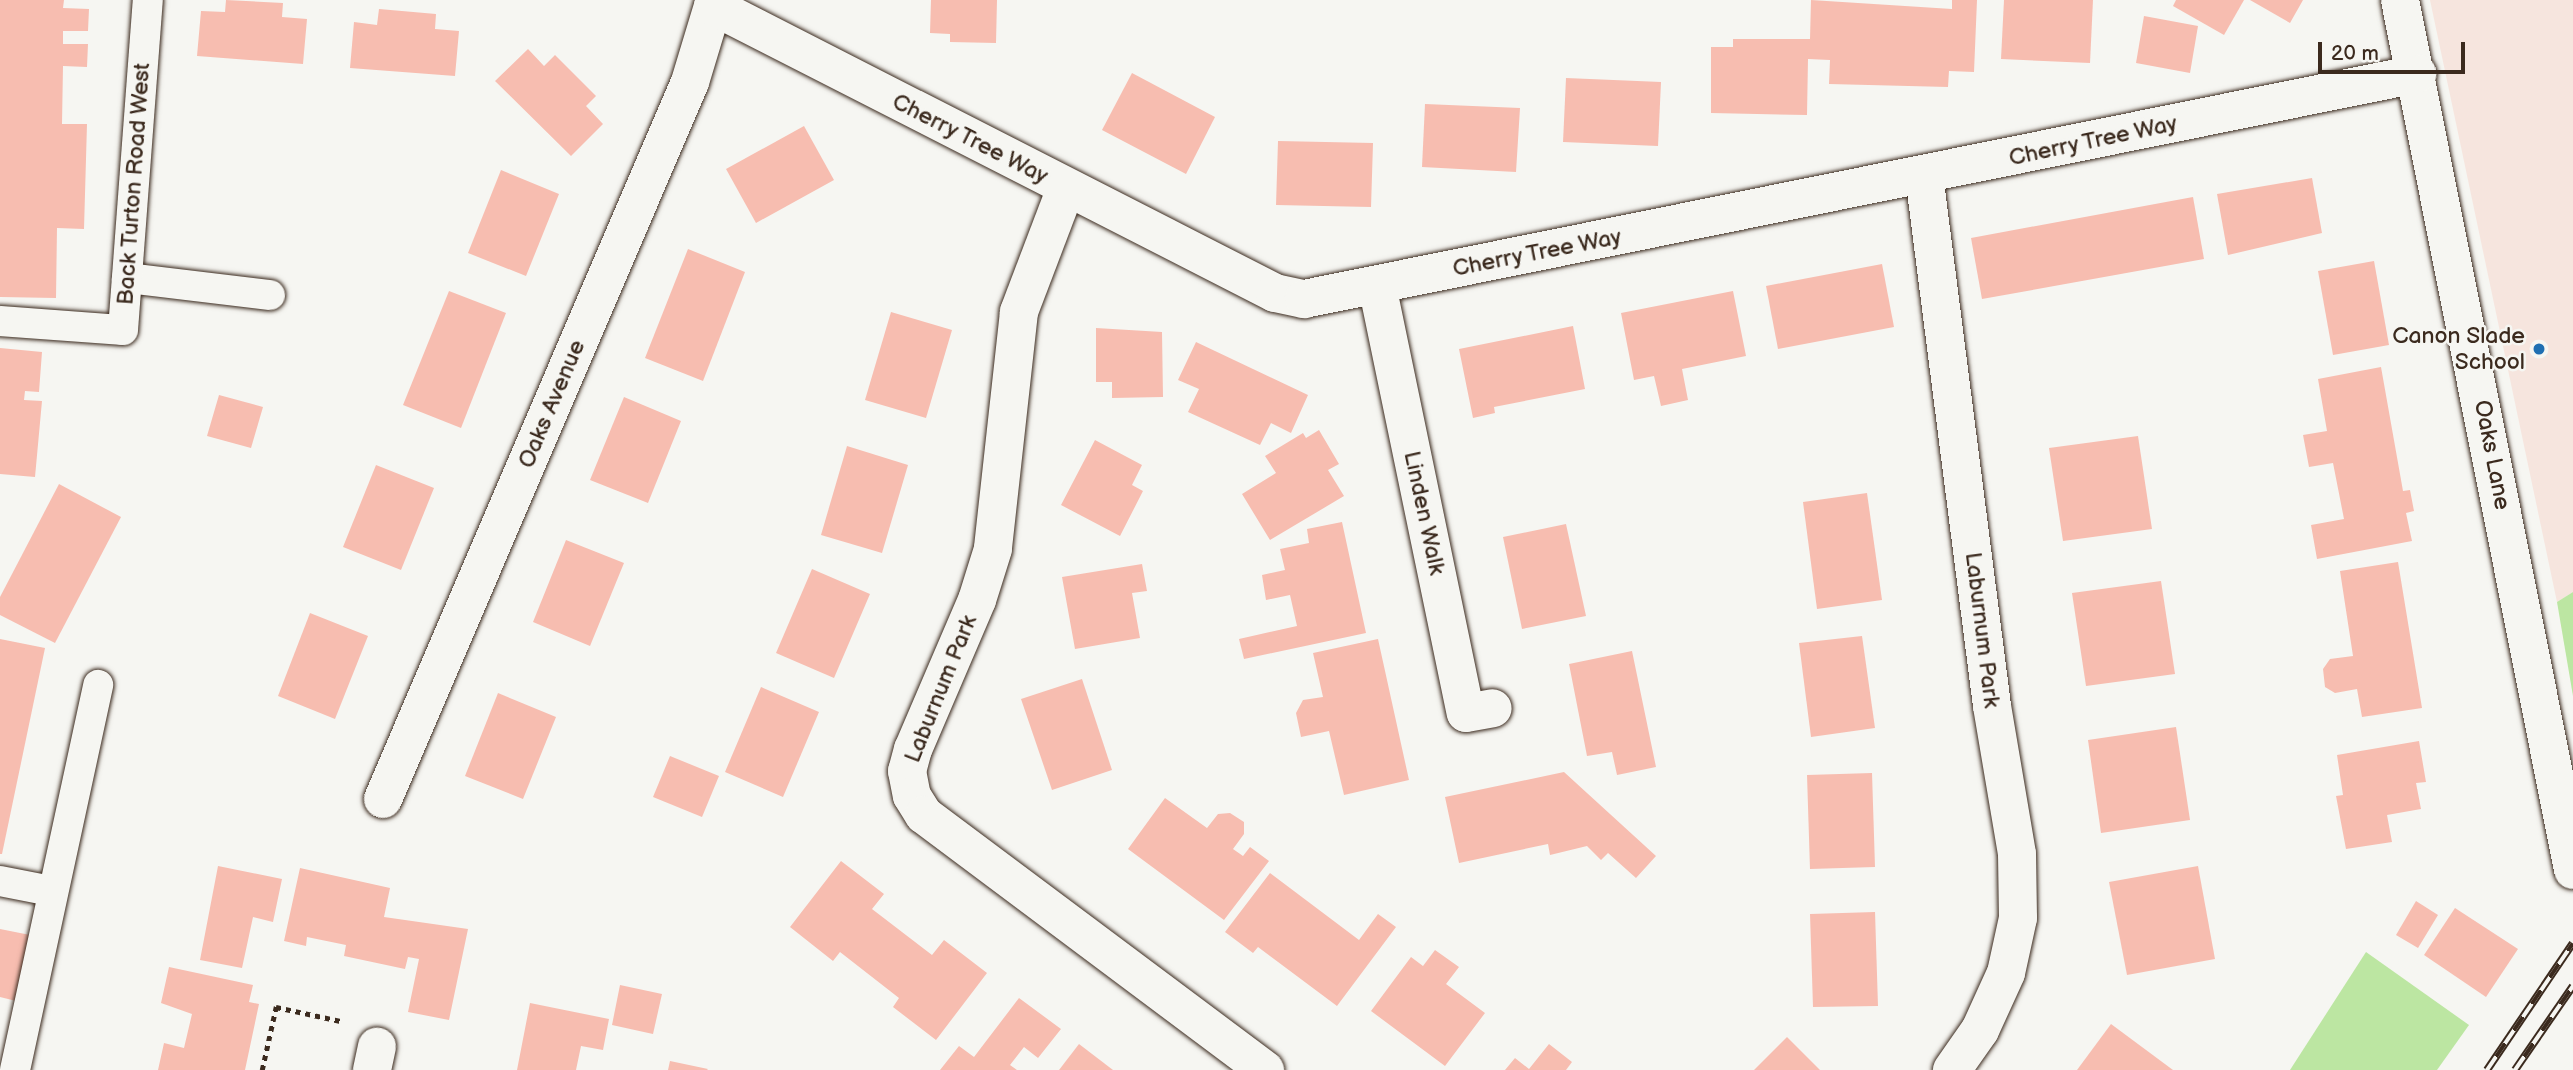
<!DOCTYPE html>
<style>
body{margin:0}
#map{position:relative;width:2573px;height:1070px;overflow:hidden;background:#f6f6f2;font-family:"Balsamiq Sans",sans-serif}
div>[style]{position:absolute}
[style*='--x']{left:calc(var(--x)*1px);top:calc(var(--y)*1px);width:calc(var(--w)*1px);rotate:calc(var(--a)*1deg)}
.built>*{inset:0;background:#f6e5de}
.green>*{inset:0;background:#bce6a2}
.building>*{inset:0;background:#f7bdb0}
.path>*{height:4.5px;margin-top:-2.25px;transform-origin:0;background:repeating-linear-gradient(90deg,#3b2a1e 0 5px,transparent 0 10px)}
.roads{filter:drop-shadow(0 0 2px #3b2a1e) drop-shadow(0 0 2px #3b2a1e)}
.service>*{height:30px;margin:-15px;padding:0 15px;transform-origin:15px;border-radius:15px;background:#f6f6f2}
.minor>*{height:38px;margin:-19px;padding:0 19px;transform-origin:19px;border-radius:19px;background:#f6f6f2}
.rail>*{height:8px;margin-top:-4px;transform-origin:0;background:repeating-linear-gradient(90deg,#f6f6f2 0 16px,#3b2a1e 0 32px);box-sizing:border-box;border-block:2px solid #3b2a1e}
.dots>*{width:19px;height:19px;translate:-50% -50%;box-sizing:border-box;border:4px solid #f6f6f2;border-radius:50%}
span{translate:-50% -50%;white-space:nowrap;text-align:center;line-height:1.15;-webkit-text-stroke:5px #f6f6f2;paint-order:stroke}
.street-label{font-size:23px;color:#3b2a1e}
.poi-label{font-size:23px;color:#3b2a1e}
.right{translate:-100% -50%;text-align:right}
.scale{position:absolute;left:2318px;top:42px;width:147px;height:32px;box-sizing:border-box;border:4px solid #3b2a1e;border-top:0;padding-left:9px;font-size:21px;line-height:24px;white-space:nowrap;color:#3b2a1e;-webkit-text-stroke:5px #f6f6f2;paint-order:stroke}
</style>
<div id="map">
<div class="built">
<i style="clip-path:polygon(2430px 0,2573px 0,2573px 592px,2557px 602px)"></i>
</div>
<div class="green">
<i style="clip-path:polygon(2573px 592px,2573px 696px,2557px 602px)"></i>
<i style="clip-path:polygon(2366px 952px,2469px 1025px,2437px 1070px,2290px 1070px)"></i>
</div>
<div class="building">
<i style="clip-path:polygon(0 0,64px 0,63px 8px,89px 9px,88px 31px,63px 31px,63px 44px,88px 44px,87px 67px,63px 66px,62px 124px,87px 124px,84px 229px,57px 228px,56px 298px,0 297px)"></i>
<i style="clip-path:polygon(226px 0,283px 3px,282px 17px,307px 19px,303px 64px,197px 56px,201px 11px,225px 12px)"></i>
<i style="clip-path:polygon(931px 0,997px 0,996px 43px,950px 42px,950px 34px,930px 33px)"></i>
<i style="clip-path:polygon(1811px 0,1952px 9px,1952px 0,1977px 0,1974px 72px,1949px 71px,1948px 87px,1829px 84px,1830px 60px,1808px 59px,1807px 115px,1711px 113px,1711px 47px,1733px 47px,1733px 39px,1810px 39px)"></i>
<i style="clip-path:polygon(2004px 0,2093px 0,2090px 63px,2001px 59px)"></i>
<i style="clip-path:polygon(2176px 0,2244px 0,2224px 35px,2173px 6px)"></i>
<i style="clip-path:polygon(2250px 0,2303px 0,2290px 23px)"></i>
<i style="clip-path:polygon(379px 9px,436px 14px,435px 29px,459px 31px,455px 76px,350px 68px,354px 22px,377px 25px)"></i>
<i style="clip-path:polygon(2144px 16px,2198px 26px,2190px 73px,2136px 63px)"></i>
<i style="clip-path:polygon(528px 49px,544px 66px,555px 55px,596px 96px,586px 106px,603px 124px,571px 156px,495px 81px)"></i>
<i style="clip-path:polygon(1132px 73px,1215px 117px,1186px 174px,1102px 130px)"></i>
<i style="clip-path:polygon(1566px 78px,1661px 82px,1658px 146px,1563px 142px)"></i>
<i style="clip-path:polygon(1425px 104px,1520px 108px,1516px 172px,1422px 167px)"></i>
<i style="clip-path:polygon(804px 126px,834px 180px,756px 223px,726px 169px)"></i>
<i style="clip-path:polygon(1278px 141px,1373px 143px,1371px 207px,1276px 205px)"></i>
<i style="clip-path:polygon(501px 170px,559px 194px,526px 276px,468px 253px)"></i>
<i style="clip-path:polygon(2312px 178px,2322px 233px,2228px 255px,2217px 194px)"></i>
<i style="clip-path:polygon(2193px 197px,2204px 259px,1982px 299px,1971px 238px)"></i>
<i style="clip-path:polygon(688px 249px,745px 272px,703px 381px,645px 358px)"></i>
<i style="clip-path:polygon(2374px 261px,2389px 345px,2333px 355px,2318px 271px)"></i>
<i style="clip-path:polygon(1882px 264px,1894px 327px,1778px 349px,1766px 286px)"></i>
<i style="clip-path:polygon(449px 291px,506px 313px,461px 428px,403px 405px)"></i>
<i style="clip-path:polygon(1733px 291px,1746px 356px,1682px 369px,1688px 400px,1661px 406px,1654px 376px,1634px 380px,1621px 313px)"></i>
<i style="clip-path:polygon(891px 312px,952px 330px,926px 418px,865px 400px)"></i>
<i style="clip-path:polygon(1573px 326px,1585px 389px,1494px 407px,1495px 413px,1473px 418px,1459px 349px)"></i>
<i style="clip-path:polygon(1096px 328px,1162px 332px,1163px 397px,1112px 398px,1112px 382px,1096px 382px)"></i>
<i style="clip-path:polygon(1196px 342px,1308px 395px,1291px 433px,1271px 423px,1260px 445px,1188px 412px,1199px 389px,1178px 380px)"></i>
<i style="clip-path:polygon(0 348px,42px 352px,39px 392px,25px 391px,24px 400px,42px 401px,35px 477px,0 474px)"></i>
<i style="clip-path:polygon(2381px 367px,2403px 491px,2410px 490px,2414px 511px,2406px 513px,2412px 541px,2317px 559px,2311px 525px,2344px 519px,2333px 463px,2309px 467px,2303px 435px,2327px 431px,2318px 379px)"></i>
<i style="clip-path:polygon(219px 395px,263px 407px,251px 448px,207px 436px)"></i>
<i style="clip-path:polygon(624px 397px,681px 421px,648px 503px,590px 480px)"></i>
<i style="clip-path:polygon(1319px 430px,1339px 464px,1328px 470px,1344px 496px,1270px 540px,1242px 494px,1276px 473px,1265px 456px,1303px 433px,1306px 438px)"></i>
<i style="clip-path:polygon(2138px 436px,2152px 529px,2063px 541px,2049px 448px)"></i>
<i style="clip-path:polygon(1095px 440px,1142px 465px,1132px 485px,1143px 491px,1120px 536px,1061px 505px)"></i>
<i style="clip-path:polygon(847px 446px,908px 465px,882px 553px,821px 535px)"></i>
<i style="clip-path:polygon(376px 465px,434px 488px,401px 570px,343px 547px)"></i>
<i style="clip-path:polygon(59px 484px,121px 517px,55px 643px,0 615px,0 597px)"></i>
<i style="clip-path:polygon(1867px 493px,1882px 600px,1817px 609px,1803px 502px)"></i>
<i style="clip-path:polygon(1342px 522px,1366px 633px,1244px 659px,1239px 639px,1297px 626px,1290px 595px,1266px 600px,1262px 575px,1285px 570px,1280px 549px,1309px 543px,1307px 529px)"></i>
<i style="clip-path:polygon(1566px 524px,1586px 616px,1522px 629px,1503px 537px)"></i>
<i style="clip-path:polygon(566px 540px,624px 563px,590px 646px,533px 622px)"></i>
<i style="clip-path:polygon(2398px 562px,2422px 708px,2362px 717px,2357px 689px,2335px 693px,2325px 687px,2323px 669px,2330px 659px,2353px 656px,2340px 571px)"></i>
<i style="clip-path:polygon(1142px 564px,1147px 591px,1132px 593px,1140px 638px,1075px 649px,1062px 577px)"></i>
<i style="clip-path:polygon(812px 569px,870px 594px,834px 678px,776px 653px)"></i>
<i style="clip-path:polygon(2161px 581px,2175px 674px,2086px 686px,2072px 593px)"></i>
<i style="clip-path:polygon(310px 613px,368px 636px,335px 719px,278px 696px)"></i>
<i style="clip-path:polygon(1862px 636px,1875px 728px,1811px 737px,1799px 643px)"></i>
<i style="clip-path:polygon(0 639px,45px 648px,2px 854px,0 854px)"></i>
<i style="clip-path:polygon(1378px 639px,1409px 780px,1344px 795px,1329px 731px,1301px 737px,1296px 713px,1303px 700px,1323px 697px,1313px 653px)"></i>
<i style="clip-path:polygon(1632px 651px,1656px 767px,1617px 775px,1612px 752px,1587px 756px,1569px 664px)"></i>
<i style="clip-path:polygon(1082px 679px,1112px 770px,1052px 790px,1021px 699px)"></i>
<i style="clip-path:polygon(761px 687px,819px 712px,783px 797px,725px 772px)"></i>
<i style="clip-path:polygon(498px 693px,556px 717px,523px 799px,465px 776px)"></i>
<i style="clip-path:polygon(2176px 727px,2190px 820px,2101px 833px,2088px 740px)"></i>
<i style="clip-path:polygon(2419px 741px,2426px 782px,2416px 783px,2421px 809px,2387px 815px,2392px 842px,2346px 849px,2336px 796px,2343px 795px,2337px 755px)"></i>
<i style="clip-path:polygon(670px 756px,719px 776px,702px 817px,653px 797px)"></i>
<i style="clip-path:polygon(1564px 772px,1656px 856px,1636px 878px,1608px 853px,1601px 860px,1587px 846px,1550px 855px,1548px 844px,1459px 863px,1445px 797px)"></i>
<i style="clip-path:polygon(1872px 773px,1875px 867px,1810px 869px,1807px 775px)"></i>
<i style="clip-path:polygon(1165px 798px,1207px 828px,1218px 814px,1230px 813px,1244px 822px,1244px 834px,1233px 849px,1243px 856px,1250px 847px,1269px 861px,1224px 920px,1128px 849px)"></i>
<i style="clip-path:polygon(841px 861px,884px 894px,872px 909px,932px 955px,944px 940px,987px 973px,936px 1040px,893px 1007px,899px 998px,840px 952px,833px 961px,790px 927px)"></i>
<i style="clip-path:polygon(218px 866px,282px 879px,273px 922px,253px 917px,242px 968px,200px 960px)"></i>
<i style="clip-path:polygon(2198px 866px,2215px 959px,2127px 975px,2109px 882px)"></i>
<i style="clip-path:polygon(300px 868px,390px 888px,384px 917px,468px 929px,449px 1020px,408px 1012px,419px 959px,408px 957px,405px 969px,344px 956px,346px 945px,307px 937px,306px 946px,284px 941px)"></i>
<i style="clip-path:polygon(1270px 873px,1359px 940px,1378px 914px,1396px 927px,1337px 1006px,1258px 947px,1253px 953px,1225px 932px)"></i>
<i style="clip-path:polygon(2416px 901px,2438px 915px,2418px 948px,2396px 935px)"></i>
<i style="clip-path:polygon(2455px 908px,2518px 949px,2486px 997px,2424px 955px)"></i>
<i style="clip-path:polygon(1875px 912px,1878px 1006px,1813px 1007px,1810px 914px)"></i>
<i style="clip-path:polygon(0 929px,30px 935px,16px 1001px,0 997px)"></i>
<i style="clip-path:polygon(1435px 950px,1459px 967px,1446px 984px,1485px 1013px,1445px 1066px,1371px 1011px,1411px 957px,1423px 966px)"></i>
<i style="clip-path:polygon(169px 967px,253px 985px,249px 1002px,259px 1004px,245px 1070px,158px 1070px,164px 1043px,184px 1048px,192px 1014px,161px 1003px)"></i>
<i style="clip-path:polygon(620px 985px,662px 994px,653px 1034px,612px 1025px)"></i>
<i style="clip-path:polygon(1019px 998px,1061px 1029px,1038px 1058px,1024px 1047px,1010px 1065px,1017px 1070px,940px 1070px,959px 1046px,974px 1057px)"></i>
<i style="clip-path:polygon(530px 1003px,609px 1019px,603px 1050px,581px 1046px,576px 1070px,517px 1070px)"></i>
<i style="clip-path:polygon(2111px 1024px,2173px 1070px,2077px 1070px)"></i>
<i style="clip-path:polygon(1787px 1037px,1820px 1070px,1754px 1070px)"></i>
<i style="clip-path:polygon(1079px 1044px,1113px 1070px,1059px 1070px)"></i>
<i style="clip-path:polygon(1549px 1044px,1572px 1062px,1566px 1070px,1505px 1070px,1515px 1058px,1529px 1069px)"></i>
<i style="clip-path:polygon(670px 1061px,708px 1069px,707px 1070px,668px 1070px)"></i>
</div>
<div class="path">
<i style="--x:262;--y:1070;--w:65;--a:-77.5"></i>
<i style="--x:276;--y:1007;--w:66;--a:12.2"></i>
</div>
<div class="roads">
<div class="service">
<i style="--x:127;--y:278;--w:144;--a:6.8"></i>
<i style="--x:0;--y:321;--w:123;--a:4.2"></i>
<i style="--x:123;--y:330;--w:331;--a:-85.7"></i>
<i style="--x:0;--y:881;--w:52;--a:11.1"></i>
<i style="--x:15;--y:1070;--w:394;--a:-77.8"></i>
</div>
<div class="minor">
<i style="--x:2400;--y:0;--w:887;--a:78.75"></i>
<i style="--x:1924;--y:175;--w:535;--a:82.7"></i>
<i style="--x:1992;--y:706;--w:150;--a:80.4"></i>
<i style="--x:2017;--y:854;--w:64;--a:89.1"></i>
<i style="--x:2018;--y:918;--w:56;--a:102.3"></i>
<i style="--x:2006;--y:973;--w:63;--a:114.5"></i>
<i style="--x:1980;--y:1030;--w:49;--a:125"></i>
<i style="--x:1066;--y:188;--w:133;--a:110.8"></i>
<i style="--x:1019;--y:312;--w:238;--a:96.3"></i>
<i style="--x:993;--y:549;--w:53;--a:107.4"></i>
<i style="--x:977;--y:600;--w:162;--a:113.2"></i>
<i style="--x:913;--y:749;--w:23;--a:105"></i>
<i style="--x:907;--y:771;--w:25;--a:79"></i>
<i style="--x:912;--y:796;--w:22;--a:58"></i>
<i style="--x:924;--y:815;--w:426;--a:36.8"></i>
<i style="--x:1377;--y:285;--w:437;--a:78.3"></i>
<i style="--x:1466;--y:713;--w:27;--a:-10"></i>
<i style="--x:383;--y:799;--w:780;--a:-66.82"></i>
<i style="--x:690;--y:82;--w:79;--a:-73.2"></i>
<i style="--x:713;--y:6;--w:631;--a:27.05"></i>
<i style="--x:1275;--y:293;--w:30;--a:12"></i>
<i style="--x:1304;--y:299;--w:1136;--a:-11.43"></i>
<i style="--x:372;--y:1070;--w:24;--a:-78"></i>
</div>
</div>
<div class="rail">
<i style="--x:2487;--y:1070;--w:153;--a:-55.9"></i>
<i style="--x:2515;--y:1070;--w:102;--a:-55.4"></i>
</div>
<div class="dots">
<i style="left:2539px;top:349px;background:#1f6fb2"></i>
</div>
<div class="street-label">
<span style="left:970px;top:139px;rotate:27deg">Cherry Tree Way</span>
<span style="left:2093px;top:141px;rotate:-12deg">Cherry Tree Way</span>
<span style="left:134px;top:184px;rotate:-86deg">Back Turton Road West</span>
<span style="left:1537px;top:253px;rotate:-11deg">Cherry Tree Way</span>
<span style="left:552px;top:404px;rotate:-67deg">Oaks Avenue</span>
<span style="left:2492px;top:455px;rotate:79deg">Oaks Lane</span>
<span style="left:1424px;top:513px;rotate:78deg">Linden Walk</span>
<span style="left:1982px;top:630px;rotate:83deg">Laburnum Park</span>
<span style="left:941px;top:689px;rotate:-68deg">Laburnum Park</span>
</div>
<div class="poi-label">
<span class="right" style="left:2525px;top:349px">Canon Slade<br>School</span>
</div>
<div class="scale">20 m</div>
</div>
